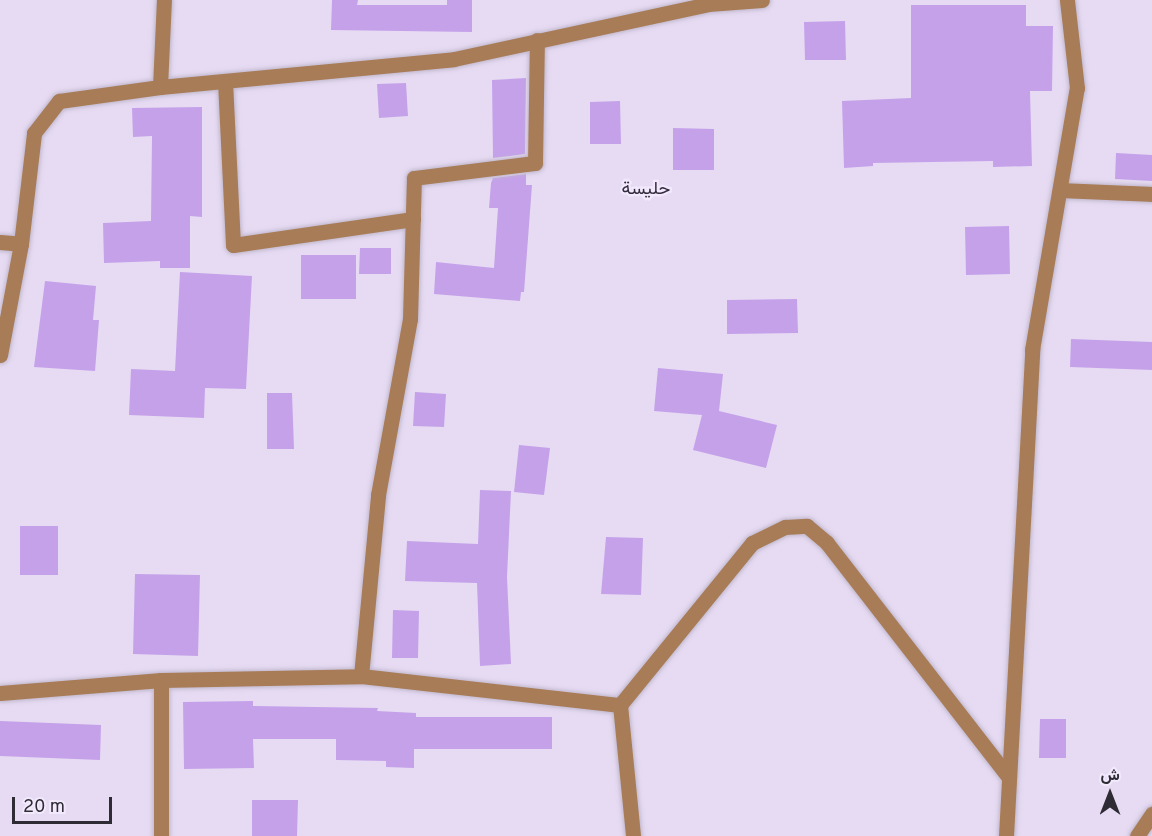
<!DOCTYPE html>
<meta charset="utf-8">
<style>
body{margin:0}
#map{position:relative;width:1152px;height:836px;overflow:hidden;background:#e6dbf3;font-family:Overpass,Vazirmatn,sans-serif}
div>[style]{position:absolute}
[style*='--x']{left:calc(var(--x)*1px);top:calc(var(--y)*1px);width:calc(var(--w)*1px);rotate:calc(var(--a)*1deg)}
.building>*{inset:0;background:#c5a1ea}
.roads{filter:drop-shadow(0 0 2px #c1b8cd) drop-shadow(0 0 2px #c1b8cd)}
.minor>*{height:15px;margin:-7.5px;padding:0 7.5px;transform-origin:7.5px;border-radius:7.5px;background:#a87c57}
span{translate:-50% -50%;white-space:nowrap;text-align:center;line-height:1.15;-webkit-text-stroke:4.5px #f2e9fd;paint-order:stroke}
.quarter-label{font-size:18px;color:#342b3e}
.north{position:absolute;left:1080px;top:764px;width:60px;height:60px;-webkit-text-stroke:4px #f2e9fd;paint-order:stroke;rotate:0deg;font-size:16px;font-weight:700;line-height:24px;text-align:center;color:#2f2b34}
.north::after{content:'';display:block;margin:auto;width:21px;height:27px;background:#2f2b34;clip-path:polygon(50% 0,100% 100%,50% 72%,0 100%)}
.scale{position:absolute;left:12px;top:797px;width:100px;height:27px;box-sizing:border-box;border:3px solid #2f2b34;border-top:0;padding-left:8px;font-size:18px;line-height:21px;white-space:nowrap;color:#2f2b34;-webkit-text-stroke:4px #f2e9fd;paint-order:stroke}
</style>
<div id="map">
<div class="building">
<i style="clip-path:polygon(332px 0,358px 0,357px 5px,447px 5px,447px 0,472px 0,472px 32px,331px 30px)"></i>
<i style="clip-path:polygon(911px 5px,1026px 5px,1026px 26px,1053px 26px,1052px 91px,1030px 91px,1032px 166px,993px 167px,993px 161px,873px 163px,873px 166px,844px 168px,842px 101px,911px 98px)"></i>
<i style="clip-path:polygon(845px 21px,846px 60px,805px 60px,804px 22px)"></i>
<i style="clip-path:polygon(526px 78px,525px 154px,493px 158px,492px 80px)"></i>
<i style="clip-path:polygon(406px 83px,408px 116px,379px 118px,377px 84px)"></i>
<i style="clip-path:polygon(620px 101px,621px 144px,590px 144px,590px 102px)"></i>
<i style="clip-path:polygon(202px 107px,202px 217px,190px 216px,190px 268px,160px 268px,160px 261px,104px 263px,103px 223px,151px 221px,152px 136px,133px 137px,132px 108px)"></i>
<i style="clip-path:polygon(673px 128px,714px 129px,714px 170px,673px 170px)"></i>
<i style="clip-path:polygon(1116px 153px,1152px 155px,1152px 181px,1115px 179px)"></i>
<i style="clip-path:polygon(526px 174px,526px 185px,532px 185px,524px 292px,521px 292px,520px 301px,434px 294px,436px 262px,494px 268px,498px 208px,489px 208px,491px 183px,493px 178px)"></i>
<i style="clip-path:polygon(1009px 226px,1010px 274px,966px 275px,965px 227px)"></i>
<i style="clip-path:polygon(360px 248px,391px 248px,391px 274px,359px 274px)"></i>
<i style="clip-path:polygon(301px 255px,356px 255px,356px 299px,301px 299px)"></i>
<i style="clip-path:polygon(180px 272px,252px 276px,246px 389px,205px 388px,204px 418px,129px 415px,131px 369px,175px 371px)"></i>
<i style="clip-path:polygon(45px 281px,96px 286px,93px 320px,99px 320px,95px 371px,34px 367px)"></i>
<i style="clip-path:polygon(797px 299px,798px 333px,727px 334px,727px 300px)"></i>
<i style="clip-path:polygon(1071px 339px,1152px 342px,1152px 370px,1070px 367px)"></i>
<i style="clip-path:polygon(658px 368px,723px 374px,719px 411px,777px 425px,766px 468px,693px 450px,702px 415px,654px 411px)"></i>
<i style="clip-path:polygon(415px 392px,446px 394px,444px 427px,413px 426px)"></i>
<i style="clip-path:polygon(267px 393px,292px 393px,294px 449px,267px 449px)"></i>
<i style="clip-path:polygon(519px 445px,550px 448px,544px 495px,514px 492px)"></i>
<i style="clip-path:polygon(480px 490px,511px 491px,507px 577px,511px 664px,480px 666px,477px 583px,405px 581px,407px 541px,478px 544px)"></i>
<i style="clip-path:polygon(20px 526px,58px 526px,58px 575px,20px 575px)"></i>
<i style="clip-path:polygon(606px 537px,643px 538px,641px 595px,601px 594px)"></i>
<i style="clip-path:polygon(135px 574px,200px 575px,198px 656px,133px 654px)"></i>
<i style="clip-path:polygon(393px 610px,419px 611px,418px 658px,392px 658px)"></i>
<i style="clip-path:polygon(253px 701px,253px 706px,378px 708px,377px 711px,416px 713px,416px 717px,552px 717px,552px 749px,414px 749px,414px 768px,386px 767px,386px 761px,336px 760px,336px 739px,253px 739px,254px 768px,184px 769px,183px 702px)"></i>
<i style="clip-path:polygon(1040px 719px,1066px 719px,1066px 758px,1039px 758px)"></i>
<i style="clip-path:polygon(0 721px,101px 725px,100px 760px,0 756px)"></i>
<i style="clip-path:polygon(252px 800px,298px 800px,297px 836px,252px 836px)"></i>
</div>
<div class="roads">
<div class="minor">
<i style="--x:225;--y:81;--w:164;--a:87.2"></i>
<i style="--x:233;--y:245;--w:182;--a:-8.2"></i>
<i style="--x:160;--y:87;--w:87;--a:-87.4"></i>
<i style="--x:1061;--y:190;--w:91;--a:2.5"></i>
<i style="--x:0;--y:242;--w:21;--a:5"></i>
<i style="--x:0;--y:355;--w:113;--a:-79.3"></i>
<i style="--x:21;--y:244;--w:112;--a:-83.3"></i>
<i style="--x:34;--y:133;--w:41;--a:-52"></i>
<i style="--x:59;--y:101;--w:102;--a:-7.9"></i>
<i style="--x:160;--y:87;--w:295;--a:-5.4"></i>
<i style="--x:454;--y:59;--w:260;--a:-12.2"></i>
<i style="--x:708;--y:4;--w:54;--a:-4.2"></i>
<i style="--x:361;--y:676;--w:182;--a:-84.6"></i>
<i style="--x:378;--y:495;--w:179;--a:-79.7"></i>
<i style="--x:410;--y:319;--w:141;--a:-88.4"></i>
<i style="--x:414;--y:178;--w:122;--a:-7.1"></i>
<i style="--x:535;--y:163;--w:123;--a:-89.1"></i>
<i style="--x:161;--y:680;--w:156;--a:90"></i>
<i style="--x:0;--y:693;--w:162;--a:-4.6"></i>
<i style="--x:161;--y:680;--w:200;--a:-1.1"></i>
<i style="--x:361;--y:676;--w:261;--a:6.4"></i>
<i style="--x:620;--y:705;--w:209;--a:-50.8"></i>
<i style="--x:752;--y:543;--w:37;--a:-26"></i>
<i style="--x:785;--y:527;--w:22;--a:-3"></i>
<i style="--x:807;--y:526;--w:26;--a:40"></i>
<i style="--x:827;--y:543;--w:294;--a:52.2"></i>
<i style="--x:620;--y:705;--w:132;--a:84.3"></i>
<i style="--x:1006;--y:836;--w:487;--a:-86.9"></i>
<i style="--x:1032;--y:350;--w:266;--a:-80.3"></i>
<i style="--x:1077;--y:88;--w:89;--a:-96.5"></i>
<i style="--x:1137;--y:836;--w:27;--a:-56"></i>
</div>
</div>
<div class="quarter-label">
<span style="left:646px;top:190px">حليسة</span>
</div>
<div class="north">ش</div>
<div class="scale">20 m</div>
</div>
